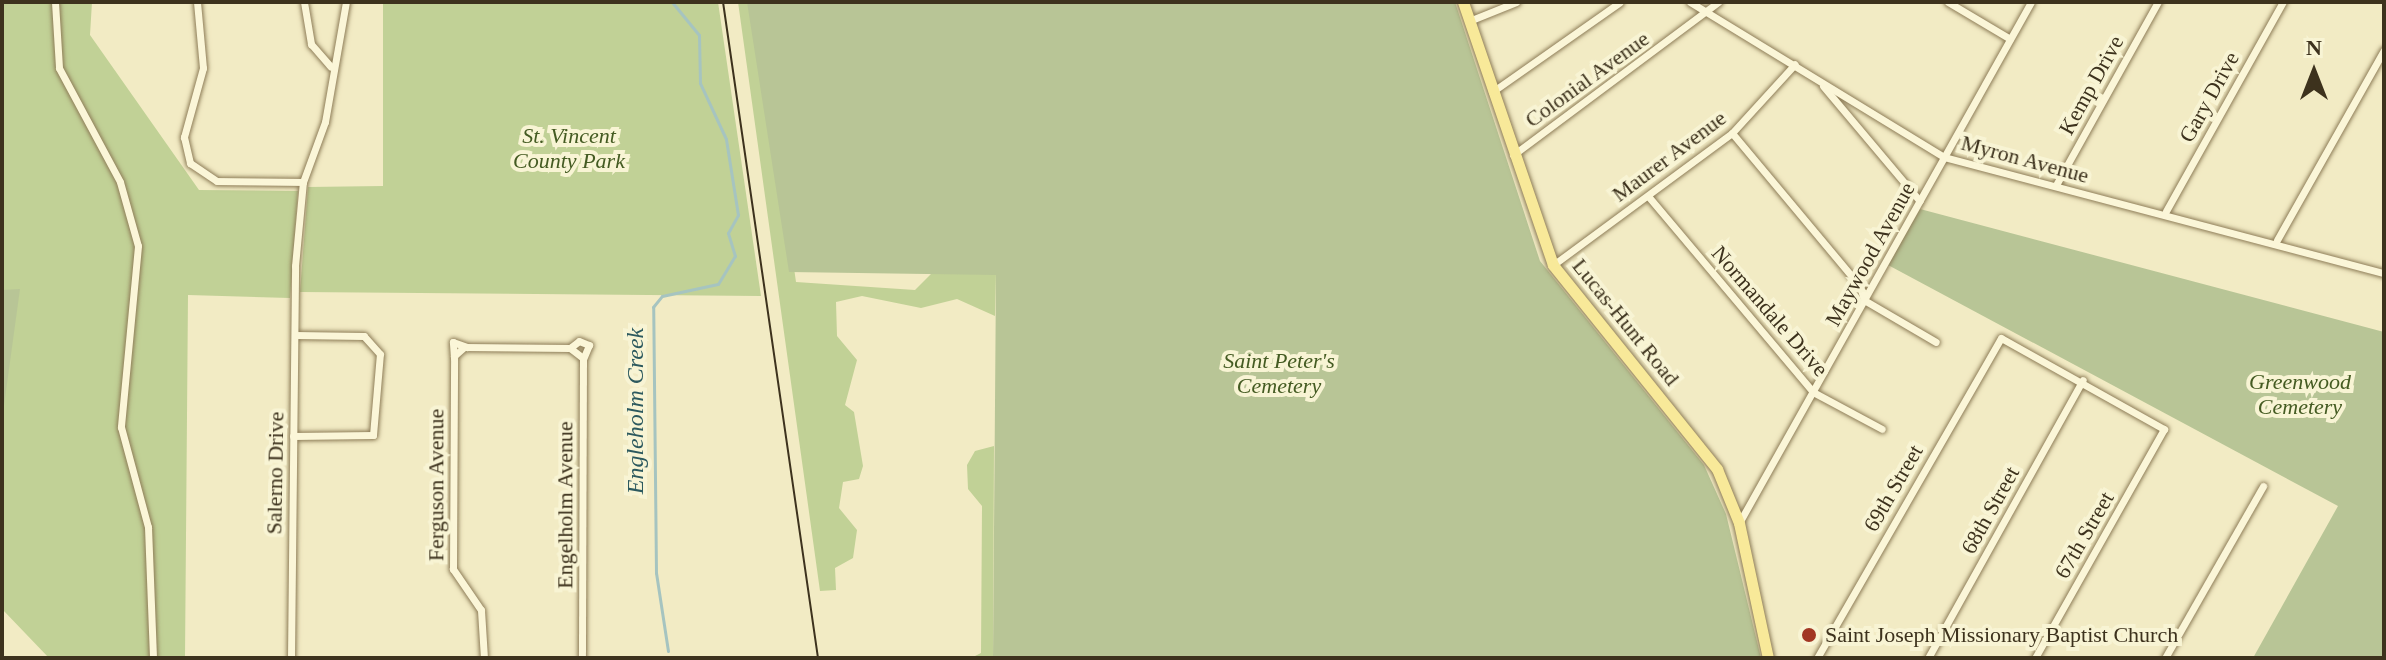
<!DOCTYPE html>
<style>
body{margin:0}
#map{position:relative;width:2386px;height:660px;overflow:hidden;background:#f2ebc4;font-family:"Times New Roman",serif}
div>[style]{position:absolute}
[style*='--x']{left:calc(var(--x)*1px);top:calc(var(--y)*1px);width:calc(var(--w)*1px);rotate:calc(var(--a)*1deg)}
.green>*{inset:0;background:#c1d196}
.cemetery>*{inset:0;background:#b8c596}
.stream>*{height:3px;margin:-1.5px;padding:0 1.5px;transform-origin:1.5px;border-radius:1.5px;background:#a6c4c0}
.roads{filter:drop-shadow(0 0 2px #8e7d58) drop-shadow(0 0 2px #8e7d58)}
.minor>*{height:7px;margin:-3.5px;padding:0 3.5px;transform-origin:3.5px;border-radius:3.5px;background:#fbf6d8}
.primary>*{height:11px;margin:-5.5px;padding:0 5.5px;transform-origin:5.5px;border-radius:5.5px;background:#f8e999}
.tram>*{height:2px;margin:-1px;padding:0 1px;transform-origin:1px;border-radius:1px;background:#3d321d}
.dots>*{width:22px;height:22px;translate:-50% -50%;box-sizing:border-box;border:4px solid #f8f4d4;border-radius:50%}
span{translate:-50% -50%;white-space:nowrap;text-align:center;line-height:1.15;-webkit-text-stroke:8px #f8f4d4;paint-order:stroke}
.street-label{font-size:22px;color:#3d321d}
.park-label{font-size:22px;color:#445b22;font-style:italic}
.poi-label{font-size:22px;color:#3d321d}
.left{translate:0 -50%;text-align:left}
.water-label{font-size:24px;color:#2c595e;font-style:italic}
.frame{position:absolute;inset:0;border:4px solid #3d321d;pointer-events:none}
.north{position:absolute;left:2274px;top:32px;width:80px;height:80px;-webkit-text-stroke:6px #f8f4d4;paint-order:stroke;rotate:0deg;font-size:22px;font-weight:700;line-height:32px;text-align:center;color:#3d321d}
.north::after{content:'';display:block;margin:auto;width:28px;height:36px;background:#3d321d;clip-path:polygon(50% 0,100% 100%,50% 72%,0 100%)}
</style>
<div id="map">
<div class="green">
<i style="clip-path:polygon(2px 2px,92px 2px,90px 35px,199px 190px,298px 191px,290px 298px,188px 295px,185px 658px,49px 658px,2px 609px)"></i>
<i style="clip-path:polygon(383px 2px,718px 2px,761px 296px,300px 292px,308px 187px,383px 186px)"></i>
<i style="clip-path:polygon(738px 2px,756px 2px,796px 282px,915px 290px,931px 274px,996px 274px,995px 316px,957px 299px,921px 308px,862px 296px,836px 302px,837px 336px,857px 360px,845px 405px,854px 412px,863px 466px,859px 479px,843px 482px,839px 508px,857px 530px,853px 558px,835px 568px,836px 590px,820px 591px)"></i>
<i style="clip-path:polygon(994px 446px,993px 658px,971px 658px,981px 653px,982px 506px,968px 489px,967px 465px,975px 451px)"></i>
</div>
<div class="cemetery">
<i style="clip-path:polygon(747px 2px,1455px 2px,1540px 261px,1704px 465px,1726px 514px,1761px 658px,993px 658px,996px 275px,789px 272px)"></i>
<i style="clip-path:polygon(1920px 209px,2384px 332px,2384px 658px,2253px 658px,2338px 506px,1888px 265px)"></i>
<i style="clip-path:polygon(20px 289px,2px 420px,2px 290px)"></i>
</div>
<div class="stream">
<i style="--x:668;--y:651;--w:79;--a:-98.7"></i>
<i style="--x:656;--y:573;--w:266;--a:-90.6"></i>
<i style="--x:653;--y:307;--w:14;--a:-51"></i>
<i style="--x:662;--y:296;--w:57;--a:-12.1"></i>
<i style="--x:718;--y:284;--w:33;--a:-59"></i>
<i style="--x:735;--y:256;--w:24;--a:-107"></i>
<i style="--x:728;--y:233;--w:21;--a:-61"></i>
<i style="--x:738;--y:215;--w:77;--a:-99"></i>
<i style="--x:726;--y:139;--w:62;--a:-114.9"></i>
<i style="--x:700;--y:83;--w:48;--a:-91.2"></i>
<i style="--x:699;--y:35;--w:43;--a:-129.3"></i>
</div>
<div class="roads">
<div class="minor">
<i style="--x:55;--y:2;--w:66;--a:86.5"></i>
<i style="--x:59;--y:68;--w:129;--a:61.8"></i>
<i style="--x:120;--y:182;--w:66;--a:74.3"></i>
<i style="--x:138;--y:246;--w:182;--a:95.4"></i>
<i style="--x:121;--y:427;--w:104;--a:74.9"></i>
<i style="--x:148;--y:527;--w:131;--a:87.8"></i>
<i style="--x:197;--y:2;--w:66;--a:84.8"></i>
<i style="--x:203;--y:68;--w:72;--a:105.4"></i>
<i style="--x:184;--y:137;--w:27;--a:77"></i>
<i style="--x:190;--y:163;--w:32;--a:34"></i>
<i style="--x:217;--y:181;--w:86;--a:0.7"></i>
<i style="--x:304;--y:2;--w:43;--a:80.5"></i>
<i style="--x:311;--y:44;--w:30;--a:49"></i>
<i style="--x:1690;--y:2;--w:298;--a:31.4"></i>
<i style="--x:1944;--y:157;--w:455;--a:14.8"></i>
<i style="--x:1948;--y:2;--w:72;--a:30.8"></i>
<i style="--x:1469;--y:21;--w:51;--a:-22"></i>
<i style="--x:1823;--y:86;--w:150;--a:49.9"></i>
<i style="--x:1492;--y:92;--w:156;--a:-35.1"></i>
<i style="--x:1732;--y:133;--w:199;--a:50.1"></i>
<i style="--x:1860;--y:286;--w:15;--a:74"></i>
<i style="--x:1864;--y:300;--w:83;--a:30.3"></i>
<i style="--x:1513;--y:155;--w:256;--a:-36.7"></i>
<i style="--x:2056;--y:185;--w:210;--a:-60.9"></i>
<i style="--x:1648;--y:196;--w:256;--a:49.9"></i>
<i style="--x:1813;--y:392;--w:78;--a:28.2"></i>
<i style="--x:2166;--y:211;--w:240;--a:-60.8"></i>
<i style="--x:2277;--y:240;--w:218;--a:-60.6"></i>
<i style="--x:1553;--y:265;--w:222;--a:-36.4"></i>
<i style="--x:1732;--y:133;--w:93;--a:-47.6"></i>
<i style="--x:570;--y:348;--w:11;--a:-38"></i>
<i style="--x:579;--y:341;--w:11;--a:22"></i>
<i style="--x:589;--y:345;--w:15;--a:113"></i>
<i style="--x:454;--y:358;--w:16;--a:-94"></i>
<i style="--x:453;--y:342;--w:15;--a:20"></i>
<i style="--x:293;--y:436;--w:80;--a:-0.7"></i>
<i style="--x:373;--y:435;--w:81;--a:-85.1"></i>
<i style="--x:380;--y:354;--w:24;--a:-132"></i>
<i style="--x:364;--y:336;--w:69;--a:-179.2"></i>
<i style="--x:1739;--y:523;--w:597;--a:-60.73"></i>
<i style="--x:291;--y:658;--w:392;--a:-89.4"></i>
<i style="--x:295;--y:266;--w:84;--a:-84.6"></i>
<i style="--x:303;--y:182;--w:64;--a:-69.9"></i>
<i style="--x:325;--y:122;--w:122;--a:-80.1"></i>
<i style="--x:484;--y:658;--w:48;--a:-93.6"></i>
<i style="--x:481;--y:610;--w:50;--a:-124.3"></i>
<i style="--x:453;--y:569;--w:213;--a:-89.7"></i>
<i style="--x:454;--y:356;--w:13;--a:-42"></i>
<i style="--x:464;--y:347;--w:106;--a:0.5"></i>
<i style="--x:570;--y:348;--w:16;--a:38"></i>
<i style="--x:583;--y:358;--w:300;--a:90.2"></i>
<i style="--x:1817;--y:658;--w:369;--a:-60.1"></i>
<i style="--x:2001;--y:338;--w:187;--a:29.2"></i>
<i style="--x:2164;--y:429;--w:263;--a:119.4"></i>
<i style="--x:1928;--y:658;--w:318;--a:-60.9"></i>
<i style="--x:2165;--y:658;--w:198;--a:-60.3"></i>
</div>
<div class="primary">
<i style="--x:1463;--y:2;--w:278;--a:71.1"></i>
<i style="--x:1553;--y:265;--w:262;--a:51.2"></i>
<i style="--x:1717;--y:469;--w:58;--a:67.8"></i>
<i style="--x:1739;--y:523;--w:138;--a:77.9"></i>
</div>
</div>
<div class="tram">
<i style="--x:723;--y:2;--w:663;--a:81.76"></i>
</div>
<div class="dots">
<i style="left:1809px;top:635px;background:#a23623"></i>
</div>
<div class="street-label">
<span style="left:1587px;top:79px;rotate:-36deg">Colonial Avenue</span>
<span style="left:2091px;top:85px;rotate:-61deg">Kemp Drive</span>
<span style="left:2209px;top:97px;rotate:-61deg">Gary Drive</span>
<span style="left:1669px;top:156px;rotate:-37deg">Maurer Avenue</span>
<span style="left:2025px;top:159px;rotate:15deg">Myron Avenue</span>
<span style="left:1870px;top:254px;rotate:-61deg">Maywood Avenue</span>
<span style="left:1770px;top:311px;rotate:49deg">Normandale Drive</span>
<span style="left:1626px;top:322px;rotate:51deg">Lucas-Hunt Road</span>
<span style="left:275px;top:473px;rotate:-89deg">Salerno Drive</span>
<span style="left:436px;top:485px;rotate:-90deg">Ferguson Avenue</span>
<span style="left:1893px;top:488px;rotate:-60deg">69th Street</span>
<span style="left:565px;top:505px;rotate:-90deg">Engelholm Avenue</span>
<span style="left:1990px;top:510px;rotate:-61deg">68th Street</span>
<span style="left:2084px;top:535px;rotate:-60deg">67th Street</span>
</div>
<div class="park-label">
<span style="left:569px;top:148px">St. Vincent<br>County Park</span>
<span style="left:1279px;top:373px">Saint Peter's<br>Cemetery</span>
<span style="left:2300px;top:394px">Greenwood<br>Cemetery</span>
</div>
<div class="poi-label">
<span class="left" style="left:1825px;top:635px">Saint Joseph Missionary Baptist Church</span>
</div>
<div class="water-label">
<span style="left:636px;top:411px;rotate:-90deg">Engleholm Creek</span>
</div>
<div class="frame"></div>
<div class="north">N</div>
</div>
